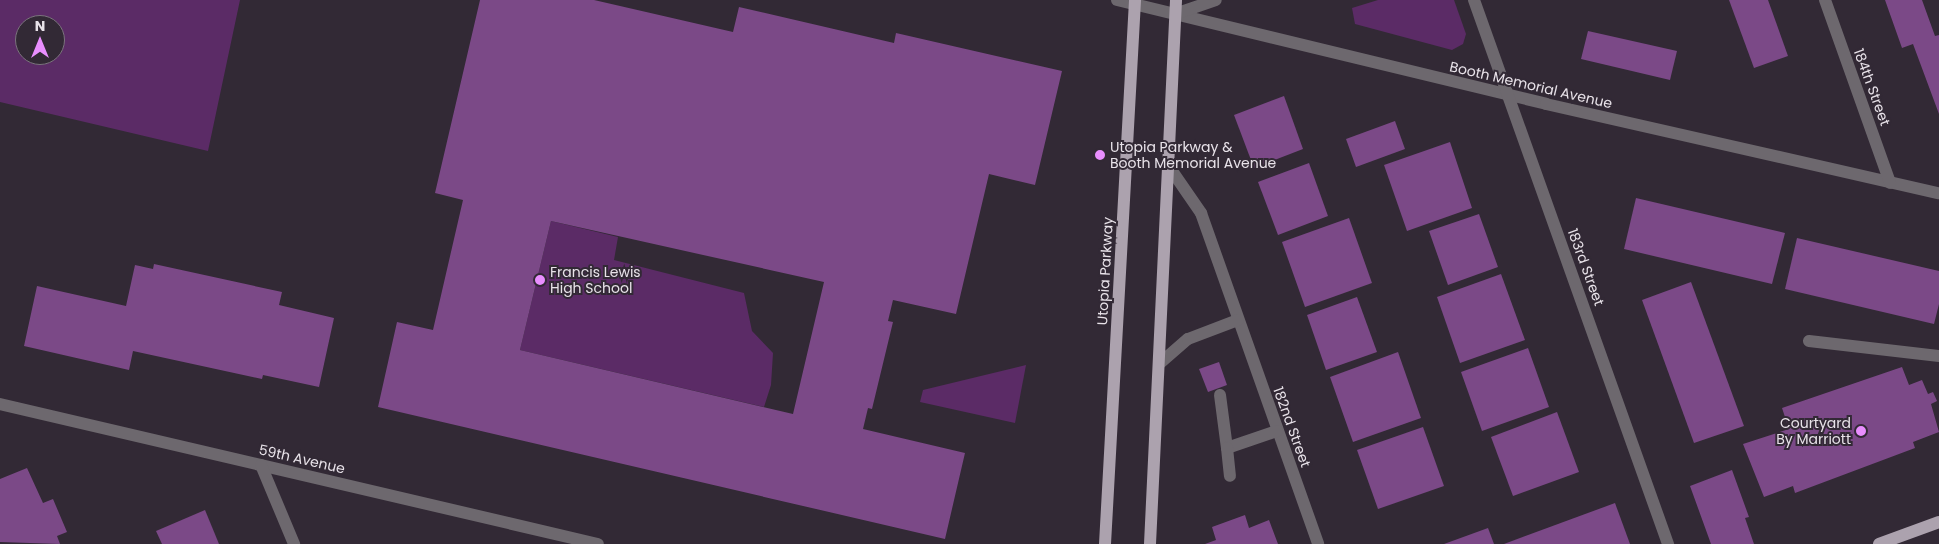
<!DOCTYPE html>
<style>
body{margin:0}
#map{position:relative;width:1939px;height:544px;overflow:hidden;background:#322935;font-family:Poppins,sans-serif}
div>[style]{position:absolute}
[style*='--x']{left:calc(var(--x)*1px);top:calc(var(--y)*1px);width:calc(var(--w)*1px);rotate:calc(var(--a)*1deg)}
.green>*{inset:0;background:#5b2b66}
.building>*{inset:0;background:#7b4987}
.minor>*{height:12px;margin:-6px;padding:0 6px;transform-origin:6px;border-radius:6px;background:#6d686e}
.major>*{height:12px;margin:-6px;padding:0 6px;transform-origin:6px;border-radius:6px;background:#aca2ae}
.dots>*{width:14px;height:14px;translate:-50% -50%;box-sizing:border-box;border:2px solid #322935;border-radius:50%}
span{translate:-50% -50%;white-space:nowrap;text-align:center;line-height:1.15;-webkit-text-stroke:4px #322935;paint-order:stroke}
.street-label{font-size:14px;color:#e8e2e9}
.poi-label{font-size:14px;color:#e8e2e9}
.left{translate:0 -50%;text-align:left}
.right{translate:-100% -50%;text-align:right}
.north{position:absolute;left:15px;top:15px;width:50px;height:50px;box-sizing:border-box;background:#322935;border:1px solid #7b737d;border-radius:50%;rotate:0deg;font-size:14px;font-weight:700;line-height:20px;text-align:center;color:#e8e2e9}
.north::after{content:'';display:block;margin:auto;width:18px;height:22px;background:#e98efe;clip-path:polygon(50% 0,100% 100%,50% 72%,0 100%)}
</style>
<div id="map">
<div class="green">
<i style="clip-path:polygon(evenodd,0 0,240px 0,208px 151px,0 102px,0 0,25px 25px,55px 25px,55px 55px,25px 55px,25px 25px)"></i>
<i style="clip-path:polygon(1378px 0,1454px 0,1466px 34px,1463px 44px,1452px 50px,1355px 24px,1352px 8px)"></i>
<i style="clip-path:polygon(551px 221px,618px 237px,614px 260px,744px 293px,752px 331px,773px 353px,771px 385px,764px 407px,520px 350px)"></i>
<i style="clip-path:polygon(1026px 365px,1015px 423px,920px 402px,923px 390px)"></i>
</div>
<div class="building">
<i style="clip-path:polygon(evenodd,480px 0,594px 0,733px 32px,739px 7px,894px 43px,896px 33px,1062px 71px,1035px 185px,989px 174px,956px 314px,893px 300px,888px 321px,893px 322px,872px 409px,868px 408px,863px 429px,965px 453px,945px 539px,378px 407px,397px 322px,433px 330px,463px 200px,435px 193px,480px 0,551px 221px,824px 282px,793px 414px,520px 350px,551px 221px)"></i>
<i style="clip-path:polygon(1729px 0,1768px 0,1788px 56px,1754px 68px)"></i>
<i style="clip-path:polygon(1885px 0,1922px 0,1935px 36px,1939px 35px,1939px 114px,1913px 44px,1902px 48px)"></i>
<i style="clip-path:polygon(1588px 31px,1677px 51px,1670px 80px,1581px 59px)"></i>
<i style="clip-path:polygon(1284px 96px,1303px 149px,1254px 168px,1234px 115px)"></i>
<i style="clip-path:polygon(1395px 121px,1405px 149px,1356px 167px,1346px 139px)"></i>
<i style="clip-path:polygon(1450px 142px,1472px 208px,1407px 231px,1384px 165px)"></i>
<i style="clip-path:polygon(1309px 163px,1328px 216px,1278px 235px,1258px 182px)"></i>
<i style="clip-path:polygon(1636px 198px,1785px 233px,1772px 284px,1624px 249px)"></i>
<i style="clip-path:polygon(1479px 214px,1498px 267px,1448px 285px,1429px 231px)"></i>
<i style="clip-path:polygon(1349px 218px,1372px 283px,1305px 307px,1282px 242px)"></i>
<i style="clip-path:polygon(1797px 238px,1939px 271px,1939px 304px,1934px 324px,1785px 289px)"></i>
<i style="clip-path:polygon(154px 264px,282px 292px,279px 305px,334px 318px,319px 387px,263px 375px,262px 379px,133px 351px,129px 370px,24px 346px,37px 286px,126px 306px,135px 265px,153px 269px)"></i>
<i style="clip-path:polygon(1501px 274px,1525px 340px,1460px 363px,1437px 297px)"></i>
<i style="clip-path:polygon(1691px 282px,1744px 426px,1694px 443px,1642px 300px)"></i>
<i style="clip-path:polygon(1357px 297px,1377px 352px,1326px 370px,1307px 315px)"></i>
<i style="clip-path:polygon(1528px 348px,1549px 407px,1482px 431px,1461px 372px)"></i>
<i style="clip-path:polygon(1398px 352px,1421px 418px,1353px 442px,1330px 377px)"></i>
<i style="clip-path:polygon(1219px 362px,1227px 385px,1208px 392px,1199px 369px)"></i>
<i style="clip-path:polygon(1902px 367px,1909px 385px,1922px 380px,1928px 394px,1933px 392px,1937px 401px,1931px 404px,1939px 432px,1913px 442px,1915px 448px,1795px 493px,1793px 486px,1764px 497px,1743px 444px,1789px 429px,1782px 408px)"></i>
<i style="clip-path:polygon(1557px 412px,1579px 472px,1513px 496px,1491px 437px)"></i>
<i style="clip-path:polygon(1423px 427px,1444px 486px,1378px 509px,1357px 450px)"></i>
<i style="clip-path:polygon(27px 468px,43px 503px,53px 499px,67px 532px,57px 536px,60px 544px,0 542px,0 479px)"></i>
<i style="clip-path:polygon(1732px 470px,1749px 517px,1745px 518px,1754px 544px,1711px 544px,1690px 486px)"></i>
<i style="clip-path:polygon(1615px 503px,1630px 544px,1504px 544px)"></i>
<i style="clip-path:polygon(205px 510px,219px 544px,162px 544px,156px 531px)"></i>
<i style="clip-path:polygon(1245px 515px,1249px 528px,1269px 520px,1278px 544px,1205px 544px,1216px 540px,1212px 527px)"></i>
<i style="clip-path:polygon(1488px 528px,1494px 544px,1444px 544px)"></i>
</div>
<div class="minor">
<i style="--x:1117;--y:0;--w:441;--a:13.6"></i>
<i style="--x:1546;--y:104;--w:403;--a:12.8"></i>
<i style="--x:1474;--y:0;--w:578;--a:70.37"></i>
<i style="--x:1825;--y:0;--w:194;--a:70.4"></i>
<i style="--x:1175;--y:14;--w:43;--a:-18.9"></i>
<i style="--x:1170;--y:168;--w:55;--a:55.4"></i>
<i style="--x:1201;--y:213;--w:351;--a:70.5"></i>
<i style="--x:1809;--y:341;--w:131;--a:6.6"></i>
<i style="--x:1159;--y:364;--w:38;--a:-41"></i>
<i style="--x:1188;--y:339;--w:53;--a:-20.8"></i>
<i style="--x:1220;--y:395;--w:53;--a:82.5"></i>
<i style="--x:1227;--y:448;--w:53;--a:-18.8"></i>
<i style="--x:0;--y:404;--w:614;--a:13.18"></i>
<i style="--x:1227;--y:448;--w:28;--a:84"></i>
<i style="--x:261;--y:465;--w:86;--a:67.3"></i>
</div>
<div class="major">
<i style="--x:1105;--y:544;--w:545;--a:-86.84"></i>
<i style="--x:1150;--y:544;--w:545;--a:-87.26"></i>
<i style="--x:1879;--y:544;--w:64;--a:-20.1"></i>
</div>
<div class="dots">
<i style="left:1100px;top:155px;background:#e98efe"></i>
<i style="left:540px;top:280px;background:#e98efe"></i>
<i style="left:1861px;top:431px;background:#e98efe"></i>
</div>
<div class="street-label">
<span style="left:1531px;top:85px;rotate:13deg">Booth Memorial Avenue</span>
<span style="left:1872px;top:87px;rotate:70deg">184th Street</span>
<span style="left:1586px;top:267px;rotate:70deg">183rd Street</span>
<span style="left:1105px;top:271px;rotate:-87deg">Utopia Parkway</span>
<span style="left:1292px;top:427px;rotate:70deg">182nd Street</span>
<span style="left:302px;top:459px;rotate:13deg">59th Avenue</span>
</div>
<div class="poi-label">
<span class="left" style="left:1110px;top:155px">Utopia Parkway &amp;<br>Booth Memorial Avenue</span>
<span class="left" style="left:550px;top:280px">Francis Lewis<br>High School</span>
<span class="right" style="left:1851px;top:431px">Courtyard<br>By Marriott</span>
</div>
<div class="north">N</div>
</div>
